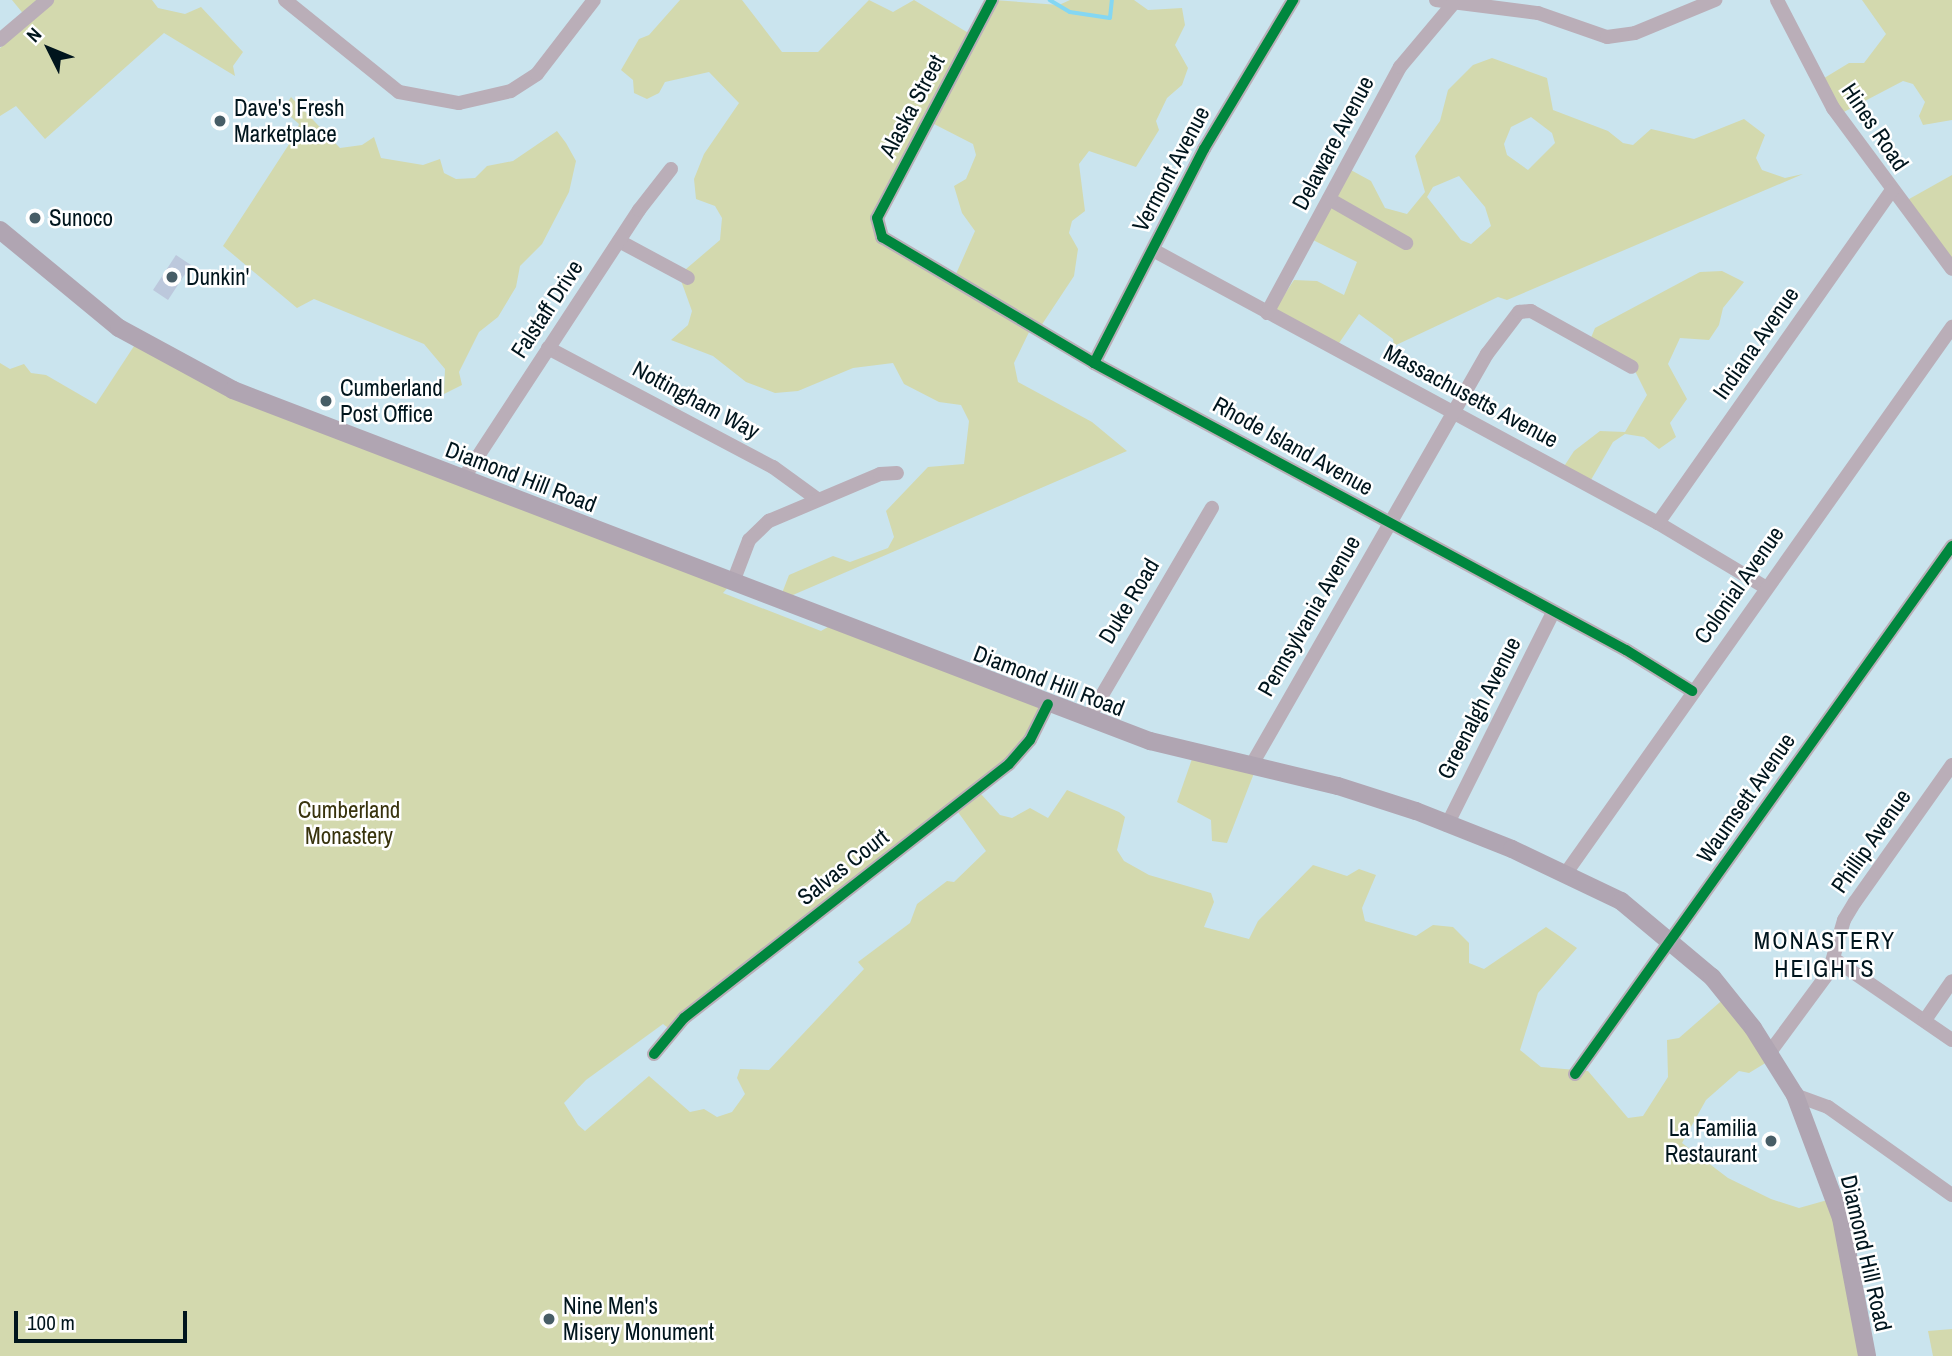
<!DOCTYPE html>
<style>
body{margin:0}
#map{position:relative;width:1952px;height:1356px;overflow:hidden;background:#cae4ee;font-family:"Archivo Narrow",sans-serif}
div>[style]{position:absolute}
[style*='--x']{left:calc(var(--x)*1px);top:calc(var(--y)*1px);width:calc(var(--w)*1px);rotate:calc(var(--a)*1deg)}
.green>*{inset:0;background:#d3d9ae}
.stream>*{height:3.5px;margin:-1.75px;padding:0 1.75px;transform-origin:1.75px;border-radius:1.75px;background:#84d7f3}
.building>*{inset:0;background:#bcc8dc}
.minor>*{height:14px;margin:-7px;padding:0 7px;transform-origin:7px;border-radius:7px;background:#baaeb8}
.major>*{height:18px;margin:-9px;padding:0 9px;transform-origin:9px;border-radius:9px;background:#b0a5b2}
.cycleway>*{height:10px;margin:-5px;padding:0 5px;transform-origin:5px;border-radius:5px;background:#00873e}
.dots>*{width:19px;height:19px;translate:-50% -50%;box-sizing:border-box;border:4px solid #fff;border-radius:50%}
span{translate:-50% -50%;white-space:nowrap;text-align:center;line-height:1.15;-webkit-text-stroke:5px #fff;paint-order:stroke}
.street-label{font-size:23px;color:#00151d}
.poi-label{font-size:23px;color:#00151d}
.left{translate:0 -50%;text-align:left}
.right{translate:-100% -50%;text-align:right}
.park-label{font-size:23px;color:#38330d}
.neighbourhood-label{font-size:24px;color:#00151d;letter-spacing:2px}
.north{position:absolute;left:14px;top:14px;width:70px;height:70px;-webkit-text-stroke:5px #fff;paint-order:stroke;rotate:313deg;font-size:19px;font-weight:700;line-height:28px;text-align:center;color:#00151d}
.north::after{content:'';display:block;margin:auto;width:24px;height:32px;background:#00151d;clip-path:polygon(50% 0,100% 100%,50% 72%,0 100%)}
.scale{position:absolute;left:14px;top:1311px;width:173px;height:32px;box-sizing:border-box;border:4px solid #00151d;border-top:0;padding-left:9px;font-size:21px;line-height:24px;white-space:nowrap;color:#00151d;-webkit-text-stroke:5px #fff;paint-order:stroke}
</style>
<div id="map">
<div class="green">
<i style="clip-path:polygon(12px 0,152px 0,158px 8px,185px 14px,201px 7px,243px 52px,233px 66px,235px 76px,164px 33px,45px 139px,16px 106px,0 116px,0 48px,30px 22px)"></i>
<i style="clip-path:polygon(evenodd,680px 0,742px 0,782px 52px,818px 52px,869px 0,893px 12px,914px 0,975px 37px,994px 0,1059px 5px,1070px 0,1134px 0,1148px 10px,1182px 8px,1185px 25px,1175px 45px,1188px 68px,1182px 85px,1167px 98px,1156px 121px,1159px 130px,1136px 167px,1089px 151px,1079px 164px,1085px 211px,1072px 221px,1069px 233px,1078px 249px,1074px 276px,1039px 329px,1031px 328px,1014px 363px,1018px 382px,1092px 422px,1127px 451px,779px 601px,789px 575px,833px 556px,850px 562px,888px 548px,894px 537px,886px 511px,928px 467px,964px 464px,969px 421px,961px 405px,939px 402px,904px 384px,893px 363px,853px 368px,798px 391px,775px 393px,746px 382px,713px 356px,671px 340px,688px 325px,692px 311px,679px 275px,720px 240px,722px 218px,715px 206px,696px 199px,694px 179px,704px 154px,739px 103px,709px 72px,665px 82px,659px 93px,647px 99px,634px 93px,633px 80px,621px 70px,639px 39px,649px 35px,680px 0,932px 123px,973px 144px,976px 155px,966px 179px,954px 186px,962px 213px,975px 231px,956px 274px,878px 229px,932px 123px)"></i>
<i style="clip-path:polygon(1862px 0,1952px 0,1952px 120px,1923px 125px,1919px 116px,1925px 102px,1913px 84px,1903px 81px,1840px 114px,1821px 80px,1849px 63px,1864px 63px,1886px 34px)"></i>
<i style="clip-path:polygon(evenodd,1492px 58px,1547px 78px,1553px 110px,1608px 131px,1623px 143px,1633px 145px,1651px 129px,1694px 139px,1744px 119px,1765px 135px,1756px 158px,1762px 170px,1785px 178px,1803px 174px,1507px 300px,1498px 297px,1394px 346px,1393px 339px,1359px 314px,1335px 349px,1272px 313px,1294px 280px,1317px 281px,1344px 295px,1357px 262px,1311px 239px,1349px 169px,1371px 181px,1385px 208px,1407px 214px,1425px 192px,1415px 156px,1440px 121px,1448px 90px,1473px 65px,1492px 58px,1531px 117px,1552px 133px,1555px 143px,1528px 170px,1507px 155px,1504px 144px,1511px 127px,1531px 117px,1492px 58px,1459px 176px,1485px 207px,1491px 226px,1471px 244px,1461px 240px,1427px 197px,1433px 187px,1459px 176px)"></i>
<i style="clip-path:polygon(291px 97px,340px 148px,362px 145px,374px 137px,381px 158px,423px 165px,440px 159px,444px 173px,456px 179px,475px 178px,487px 166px,513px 161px,557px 131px,566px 143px,576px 161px,569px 192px,542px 244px,520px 266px,516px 287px,498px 317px,479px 332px,459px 372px,462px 385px,444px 394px,445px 369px,424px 344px,314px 299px,297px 308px,223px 246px,295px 135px,299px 124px,283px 110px)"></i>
<i style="clip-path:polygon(1952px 175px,1952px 266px,1902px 203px)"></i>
<i style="clip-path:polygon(1722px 271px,1744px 282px,1723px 308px,1719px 325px,1709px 340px,1680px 338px,1668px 364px,1687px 399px,1670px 423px,1676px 437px,1659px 449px,1644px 437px,1625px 434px,1613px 442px,1588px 485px,1561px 471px,1574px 451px,1600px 431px,1625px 432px,1647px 395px,1635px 371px,1588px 345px,1595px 328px,1700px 272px)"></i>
<i style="clip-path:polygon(evenodd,138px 340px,191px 373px,730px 585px,723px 593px,821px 631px,833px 624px,1051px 707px,981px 794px,1000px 815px,1012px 818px,1030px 808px,1048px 818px,1067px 790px,1119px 812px,1125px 817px,1117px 850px,1124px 861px,1149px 875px,1211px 893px,1214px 902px,1204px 927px,1249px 939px,1258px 921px,1313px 865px,1347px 876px,1359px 869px,1376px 875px,1362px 908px,1365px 921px,1416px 936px,1433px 925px,1453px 927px,1469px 943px,1469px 963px,1484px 969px,1546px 927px,1577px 948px,1538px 993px,1520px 1050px,1541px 1067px,1588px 1071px,1628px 1118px,1643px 1116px,1668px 1077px,1667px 1040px,1679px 1038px,1727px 996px,1772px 1059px,1749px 1073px,1739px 1071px,1706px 1100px,1682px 1143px,1728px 1178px,1771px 1199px,1799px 1208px,1838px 1197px,1869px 1356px,0 1356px,0 363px,10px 369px,24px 364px,31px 373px,46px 375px,96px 404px,138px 340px,958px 812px,986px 851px,954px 882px,947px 881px,917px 904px,910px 923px,858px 962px,864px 969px,769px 1070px,740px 1069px,737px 1078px,745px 1094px,732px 1112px,717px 1117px,704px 1109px,690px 1112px,649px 1076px,585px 1131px,578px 1125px,564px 1103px,586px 1080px,663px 1024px,675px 1033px,958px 812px)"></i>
<i style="clip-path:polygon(1193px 756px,1256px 768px,1227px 843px,1212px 841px,1211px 820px,1177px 802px)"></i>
<i style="clip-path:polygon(1952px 1329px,1952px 1356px,1933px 1356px,1928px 1331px)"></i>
</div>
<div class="stream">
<i style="--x:1050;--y:0;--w:23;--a:31"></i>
<i style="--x:1070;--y:12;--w:40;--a:8.5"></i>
<i style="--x:1110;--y:18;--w:18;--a:-84"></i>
</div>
<div class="building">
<i style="clip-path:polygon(176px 255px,191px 265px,168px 300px,153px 290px)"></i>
</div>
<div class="minor">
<i style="--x:285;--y:0;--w:146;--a:38.9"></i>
<i style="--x:399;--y:92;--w:61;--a:10.4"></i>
<i style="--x:459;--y:103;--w:53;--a:-13"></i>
<i style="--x:511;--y:91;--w:31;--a:-33"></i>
<i style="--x:537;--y:74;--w:93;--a:-52.4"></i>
<i style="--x:992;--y:0;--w:246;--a:117.8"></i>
<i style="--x:877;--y:218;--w:20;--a:75"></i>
<i style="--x:882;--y:237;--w:247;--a:30.7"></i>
<i style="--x:1094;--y:363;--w:604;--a:28.35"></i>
<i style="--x:1626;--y:650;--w:78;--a:31.8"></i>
<i style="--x:1436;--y:0;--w:103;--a:7.3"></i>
<i style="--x:1538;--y:13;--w:73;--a:19.2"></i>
<i style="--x:1607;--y:37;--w:28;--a:-8"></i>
<i style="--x:1635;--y:33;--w:87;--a:-22.4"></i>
<i style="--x:1777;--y:0;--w:122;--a:62.6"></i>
<i style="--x:1833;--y:108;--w:200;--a:53.5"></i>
<i style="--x:0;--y:40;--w:62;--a:-40.4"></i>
<i style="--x:1329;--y:199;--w:89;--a:29.7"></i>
<i style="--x:619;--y:241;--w:78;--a:28.2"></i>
<i style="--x:1153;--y:250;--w:574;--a:28.4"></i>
<i style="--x:1658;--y:523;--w:125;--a:30.9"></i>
<i style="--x:1267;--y:313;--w:280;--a:-61.6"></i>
<i style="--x:1400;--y:67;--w:81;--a:-50"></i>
<i style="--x:548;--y:348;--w:255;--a:27.9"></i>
<i style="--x:773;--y:467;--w:54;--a:36"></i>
<i style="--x:1094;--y:363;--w:241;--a:-62.8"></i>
<i style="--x:1204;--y:149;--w:174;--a:-59.1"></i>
<i style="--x:465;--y:476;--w:318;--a:-56.8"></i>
<i style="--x:639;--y:210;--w:52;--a:-52"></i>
<i style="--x:1658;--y:523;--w:406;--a:-54.9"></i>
<i style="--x:733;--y:582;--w:45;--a:-69.1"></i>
<i style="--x:749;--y:540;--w:28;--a:-44"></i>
<i style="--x:769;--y:521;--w:121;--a:-22.9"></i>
<i style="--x:880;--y:474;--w:17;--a:-3"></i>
<i style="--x:1088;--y:719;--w:245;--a:-59.6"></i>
<i style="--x:1251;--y:766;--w:475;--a:-60.2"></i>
<i style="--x:1487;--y:354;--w:53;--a:-52.7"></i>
<i style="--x:1519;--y:312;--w:12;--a:-5"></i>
<i style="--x:1531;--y:311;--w:115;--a:29"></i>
<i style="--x:1447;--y:825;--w:238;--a:-63.5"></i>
<i style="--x:1566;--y:873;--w:669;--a:-54.74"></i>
<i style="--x:1834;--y:959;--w:143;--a:34.5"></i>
<i style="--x:1925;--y:1020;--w:47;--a:-55.3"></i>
<i style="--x:1770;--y:1052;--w:99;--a:-53.6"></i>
<i style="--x:1829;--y:972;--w:54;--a:-73.9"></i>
<i style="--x:1844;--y:920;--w:21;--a:-59"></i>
<i style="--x:1855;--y:902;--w:168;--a:-54.7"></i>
<i style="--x:654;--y:1054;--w:47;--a:-50.2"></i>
<i style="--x:684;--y:1018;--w:412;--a:-38"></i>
<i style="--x:1009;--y:764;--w:32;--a:-49"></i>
<i style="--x:1030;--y:740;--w:40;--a:-63.4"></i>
<i style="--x:1575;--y:1074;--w:649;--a:-54.47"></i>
<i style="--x:1795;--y:1095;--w:35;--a:20"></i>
<i style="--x:1828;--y:1107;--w:152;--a:35.4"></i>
</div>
<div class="major">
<i style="--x:0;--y:230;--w:154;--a:39.5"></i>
<i style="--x:119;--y:328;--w:130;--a:28.5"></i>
<i style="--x:233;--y:390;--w:982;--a:20.95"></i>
<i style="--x:1150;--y:741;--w:193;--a:13.5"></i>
<i style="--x:1338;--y:786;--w:82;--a:17.8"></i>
<i style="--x:1416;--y:811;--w:103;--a:21.6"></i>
<i style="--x:1512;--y:849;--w:121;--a:25.5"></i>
<i style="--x:1621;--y:901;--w:119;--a:39.9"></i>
<i style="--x:1712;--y:977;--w:65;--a:51.2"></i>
<i style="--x:1753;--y:1028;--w:79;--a:57.9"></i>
<i style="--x:1795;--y:1095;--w:131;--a:69.5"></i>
<i style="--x:1841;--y:1218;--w:140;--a:79.3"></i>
</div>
<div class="cycleway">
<i style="--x:992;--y:0;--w:246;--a:117.8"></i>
<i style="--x:877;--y:218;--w:20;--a:75"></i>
<i style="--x:882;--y:237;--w:247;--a:30.7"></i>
<i style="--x:1094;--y:363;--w:604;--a:28.35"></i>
<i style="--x:1626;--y:650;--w:78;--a:31.8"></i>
<i style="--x:1094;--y:363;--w:241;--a:-62.8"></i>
<i style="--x:1204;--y:149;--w:174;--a:-59.1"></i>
<i style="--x:654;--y:1054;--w:47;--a:-50.2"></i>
<i style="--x:684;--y:1018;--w:412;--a:-38"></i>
<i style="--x:1009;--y:764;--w:32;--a:-49"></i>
<i style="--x:1030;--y:740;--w:40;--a:-63.4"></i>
<i style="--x:1575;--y:1074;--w:649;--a:-54.47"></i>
</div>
<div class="dots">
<i style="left:220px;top:121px;background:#475d66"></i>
<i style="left:35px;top:218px;background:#475d66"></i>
<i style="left:172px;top:277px;background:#475d66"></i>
<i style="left:326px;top:401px;background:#475d66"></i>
<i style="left:1771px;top:1141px;background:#475d66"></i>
<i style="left:549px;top:1319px;background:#475d66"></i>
</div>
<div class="street-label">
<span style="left:912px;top:106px;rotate:-62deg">Alaska Street</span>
<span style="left:1875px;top:127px;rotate:56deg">Hines Road</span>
<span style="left:1333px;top:143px;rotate:-62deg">Delaware Avenue</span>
<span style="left:1171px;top:169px;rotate:-62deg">Vermont Avenue</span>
<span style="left:547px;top:309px;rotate:-57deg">Falstaff Drive</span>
<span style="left:1756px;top:343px;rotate:-55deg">Indiana Avenue</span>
<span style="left:1471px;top:396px;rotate:28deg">Massachusetts Avenue</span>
<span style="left:696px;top:400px;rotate:28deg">Nottingham Way</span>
<span style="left:1293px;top:446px;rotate:29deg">Rhode Island Avenue</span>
<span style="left:521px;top:477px;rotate:21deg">Diamond Hill Road</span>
<span style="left:1739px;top:585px;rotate:-55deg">Colonial Avenue</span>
<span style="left:1129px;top:601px;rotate:-59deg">Duke Road</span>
<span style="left:1309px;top:616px;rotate:-60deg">Pennsylvania Avenue</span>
<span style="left:1049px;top:681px;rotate:21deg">Diamond Hill Road</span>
<span style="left:1479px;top:708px;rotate:-63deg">Greenalgh Avenue</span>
<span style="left:1746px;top:798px;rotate:-55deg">Waumsett Avenue</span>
<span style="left:1871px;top:841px;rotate:-55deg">Phillip Avenue</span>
<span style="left:843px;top:867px;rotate:-38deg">Salvas Court</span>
<span style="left:1866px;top:1253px;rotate:77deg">Diamond Hill Road</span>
</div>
<div class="poi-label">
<span class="left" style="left:234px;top:121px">Dave's Fresh<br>Marketplace</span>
<span class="left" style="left:49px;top:218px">Sunoco</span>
<span class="left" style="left:186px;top:277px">Dunkin'</span>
<span class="left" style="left:340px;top:401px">Cumberland<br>Post Office</span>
<span class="right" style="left:1757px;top:1141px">La Familia<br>Restaurant</span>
<span class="left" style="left:563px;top:1319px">Nine Men's<br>Misery Monument</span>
</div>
<div class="park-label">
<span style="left:349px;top:823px">Cumberland<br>Monastery</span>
</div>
<div class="neighbourhood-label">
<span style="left:1825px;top:955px">MONASTERY<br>HEIGHTS</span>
</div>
<div class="north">N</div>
<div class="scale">100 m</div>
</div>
